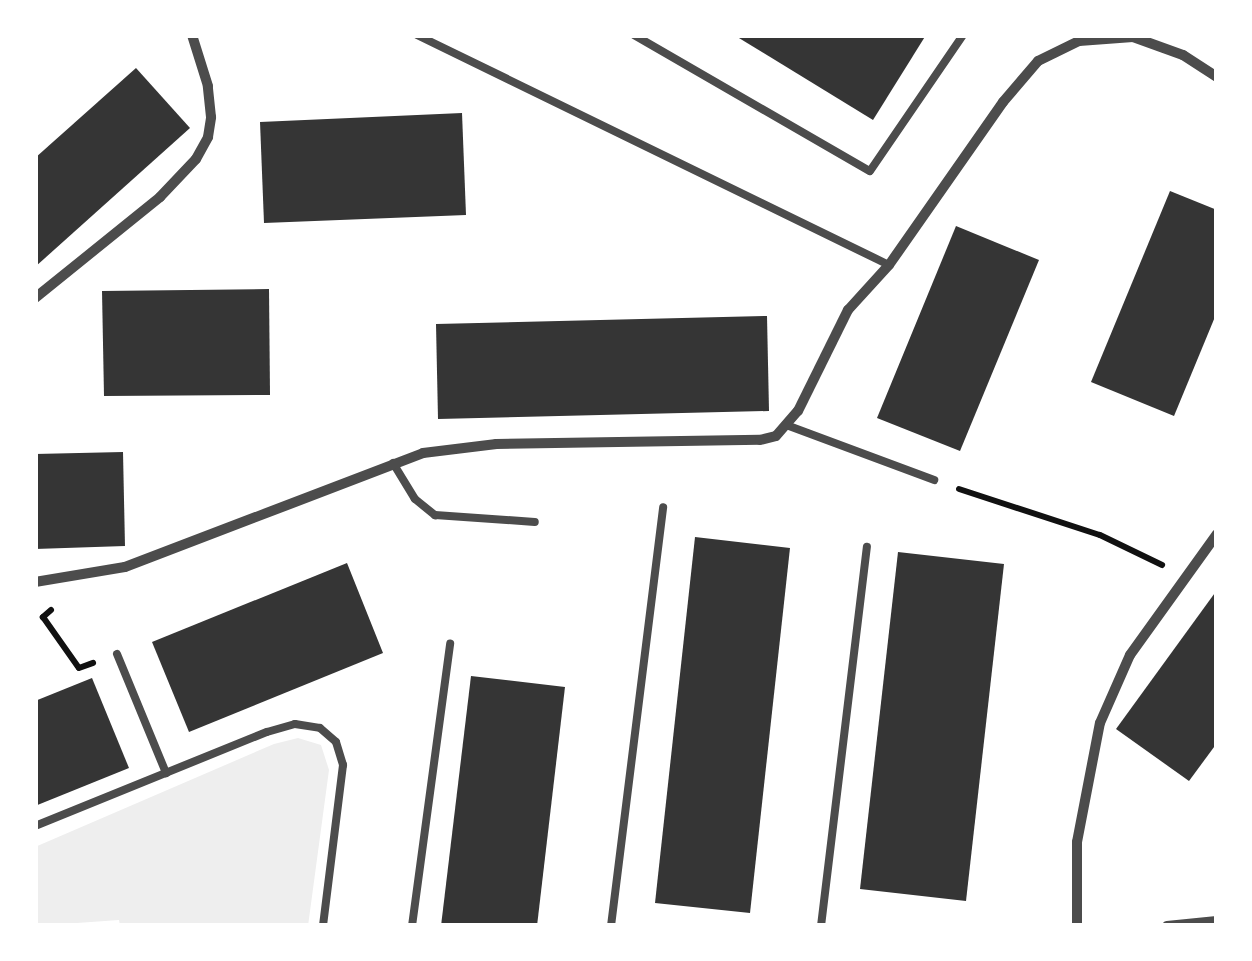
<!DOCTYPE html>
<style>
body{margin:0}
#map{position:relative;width:1252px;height:961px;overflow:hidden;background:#fff;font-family:Signika,sans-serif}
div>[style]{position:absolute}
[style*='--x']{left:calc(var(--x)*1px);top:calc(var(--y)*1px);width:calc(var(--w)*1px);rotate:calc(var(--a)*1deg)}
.green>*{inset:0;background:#eee}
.building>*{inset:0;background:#353535}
.path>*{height:6px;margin:-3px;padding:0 3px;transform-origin:3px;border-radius:3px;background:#111}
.service>*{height:8px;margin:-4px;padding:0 4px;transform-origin:4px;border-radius:4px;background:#4c4c4c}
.minor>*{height:10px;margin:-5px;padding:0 5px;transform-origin:5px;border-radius:5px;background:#4c4c4c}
span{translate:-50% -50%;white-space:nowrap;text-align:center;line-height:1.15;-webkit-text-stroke:8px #fff;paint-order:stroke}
.frame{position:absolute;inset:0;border:38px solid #fff;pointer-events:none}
</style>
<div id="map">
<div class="green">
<i style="clip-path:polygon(298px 738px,321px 745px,329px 770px,308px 926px,120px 926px,119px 920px,35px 926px,35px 847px,274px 744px)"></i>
</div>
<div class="building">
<i style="clip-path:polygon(734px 35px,926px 35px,873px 120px)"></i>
<i style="clip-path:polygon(136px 68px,190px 128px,35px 267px,35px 158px)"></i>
<i style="clip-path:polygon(462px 113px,466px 215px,264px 223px,260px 122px)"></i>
<i style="clip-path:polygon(1170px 191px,1217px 210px,1217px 312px,1174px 416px,1091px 382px)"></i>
<i style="clip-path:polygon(956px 226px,1039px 260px,960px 451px,877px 418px)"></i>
<i style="clip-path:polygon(269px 289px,270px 395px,104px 396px,102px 291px)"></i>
<i style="clip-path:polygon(767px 316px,769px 411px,438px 419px,436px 324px)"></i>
<i style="clip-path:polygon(123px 452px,125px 546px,35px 549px,35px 454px)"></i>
<i style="clip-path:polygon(695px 537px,790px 548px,750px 913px,655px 903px)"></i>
<i style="clip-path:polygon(898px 552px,1004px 564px,966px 901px,860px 889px)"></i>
<i style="clip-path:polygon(347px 563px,383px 653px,189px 732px,152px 642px)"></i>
<i style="clip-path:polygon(1217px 590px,1217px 743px,1189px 781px,1116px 729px)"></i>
<i style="clip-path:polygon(471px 676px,565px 687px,537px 926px,441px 926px)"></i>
<i style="clip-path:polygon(92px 678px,129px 768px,35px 806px,35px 701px)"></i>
</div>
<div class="path">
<i style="--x:959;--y:489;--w:148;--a:18.1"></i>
<i style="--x:1100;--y:535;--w:69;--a:25.8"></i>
<i style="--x:51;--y:610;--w:11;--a:139"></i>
<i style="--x:43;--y:617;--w:62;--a:54.8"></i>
<i style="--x:79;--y:668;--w:15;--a:-20"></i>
</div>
<div class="service">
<i style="--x:417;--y:35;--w:525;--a:25.98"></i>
<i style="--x:634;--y:35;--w:272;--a:30"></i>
<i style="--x:870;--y:171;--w:165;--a:-55.6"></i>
<i style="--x:789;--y:426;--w:155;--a:20.4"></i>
<i style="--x:393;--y:463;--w:42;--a:58.6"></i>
<i style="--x:415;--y:499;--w:26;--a:39"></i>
<i style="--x:435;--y:515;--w:100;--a:4"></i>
<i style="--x:117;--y:654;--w:129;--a:67.6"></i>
<i style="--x:35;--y:826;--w:250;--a:-22.1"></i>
<i style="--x:267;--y:732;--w:29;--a:-16"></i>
<i style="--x:295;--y:724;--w:25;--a:9"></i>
<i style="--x:320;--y:728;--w:21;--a:41"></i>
<i style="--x:336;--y:742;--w:24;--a:73"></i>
<i style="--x:343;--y:765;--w:162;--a:97.1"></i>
<i style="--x:412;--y:926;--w:285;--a:-82.3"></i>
<i style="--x:611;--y:926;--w:422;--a:-82.9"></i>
<i style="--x:821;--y:926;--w:382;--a:-83.1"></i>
</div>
<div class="minor">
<i style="--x:35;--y:298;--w:161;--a:-38.9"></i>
<i style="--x:160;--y:197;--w:52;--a:-46.5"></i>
<i style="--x:196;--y:159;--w:25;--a:-61"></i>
<i style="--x:208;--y:137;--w:20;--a:-81"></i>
<i style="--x:211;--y:117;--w:31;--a:-96"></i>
<i style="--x:208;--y:86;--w:53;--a:-107.4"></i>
<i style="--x:35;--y:582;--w:91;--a:-9.5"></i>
<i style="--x:125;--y:567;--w:319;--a:-20.9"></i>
<i style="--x:423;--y:453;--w:74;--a:-7"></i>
<i style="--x:496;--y:444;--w:264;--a:-0.9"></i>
<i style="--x:760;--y:440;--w:16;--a:-14"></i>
<i style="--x:776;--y:436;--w:33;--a:-49"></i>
<i style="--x:798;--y:411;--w:113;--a:-63.7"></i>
<i style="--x:848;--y:310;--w:61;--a:-47.7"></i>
<i style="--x:889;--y:265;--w:199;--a:-55"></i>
<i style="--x:1003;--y:102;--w:54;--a:-49.5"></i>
<i style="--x:1038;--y:61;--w:46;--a:-26"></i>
<i style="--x:1079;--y:41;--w:54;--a:-4.2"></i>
<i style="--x:1133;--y:37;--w:53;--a:19.8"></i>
<i style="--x:1183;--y:55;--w:40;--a:32.9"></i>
<i style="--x:1077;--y:926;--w:84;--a:-90"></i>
<i style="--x:1077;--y:842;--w:121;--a:-79.1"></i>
<i style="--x:1100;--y:723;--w:74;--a:-66.2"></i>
<i style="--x:1130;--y:655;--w:149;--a:-54.3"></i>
<i style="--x:1167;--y:926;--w:50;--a:-5.7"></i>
</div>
<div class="frame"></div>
</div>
